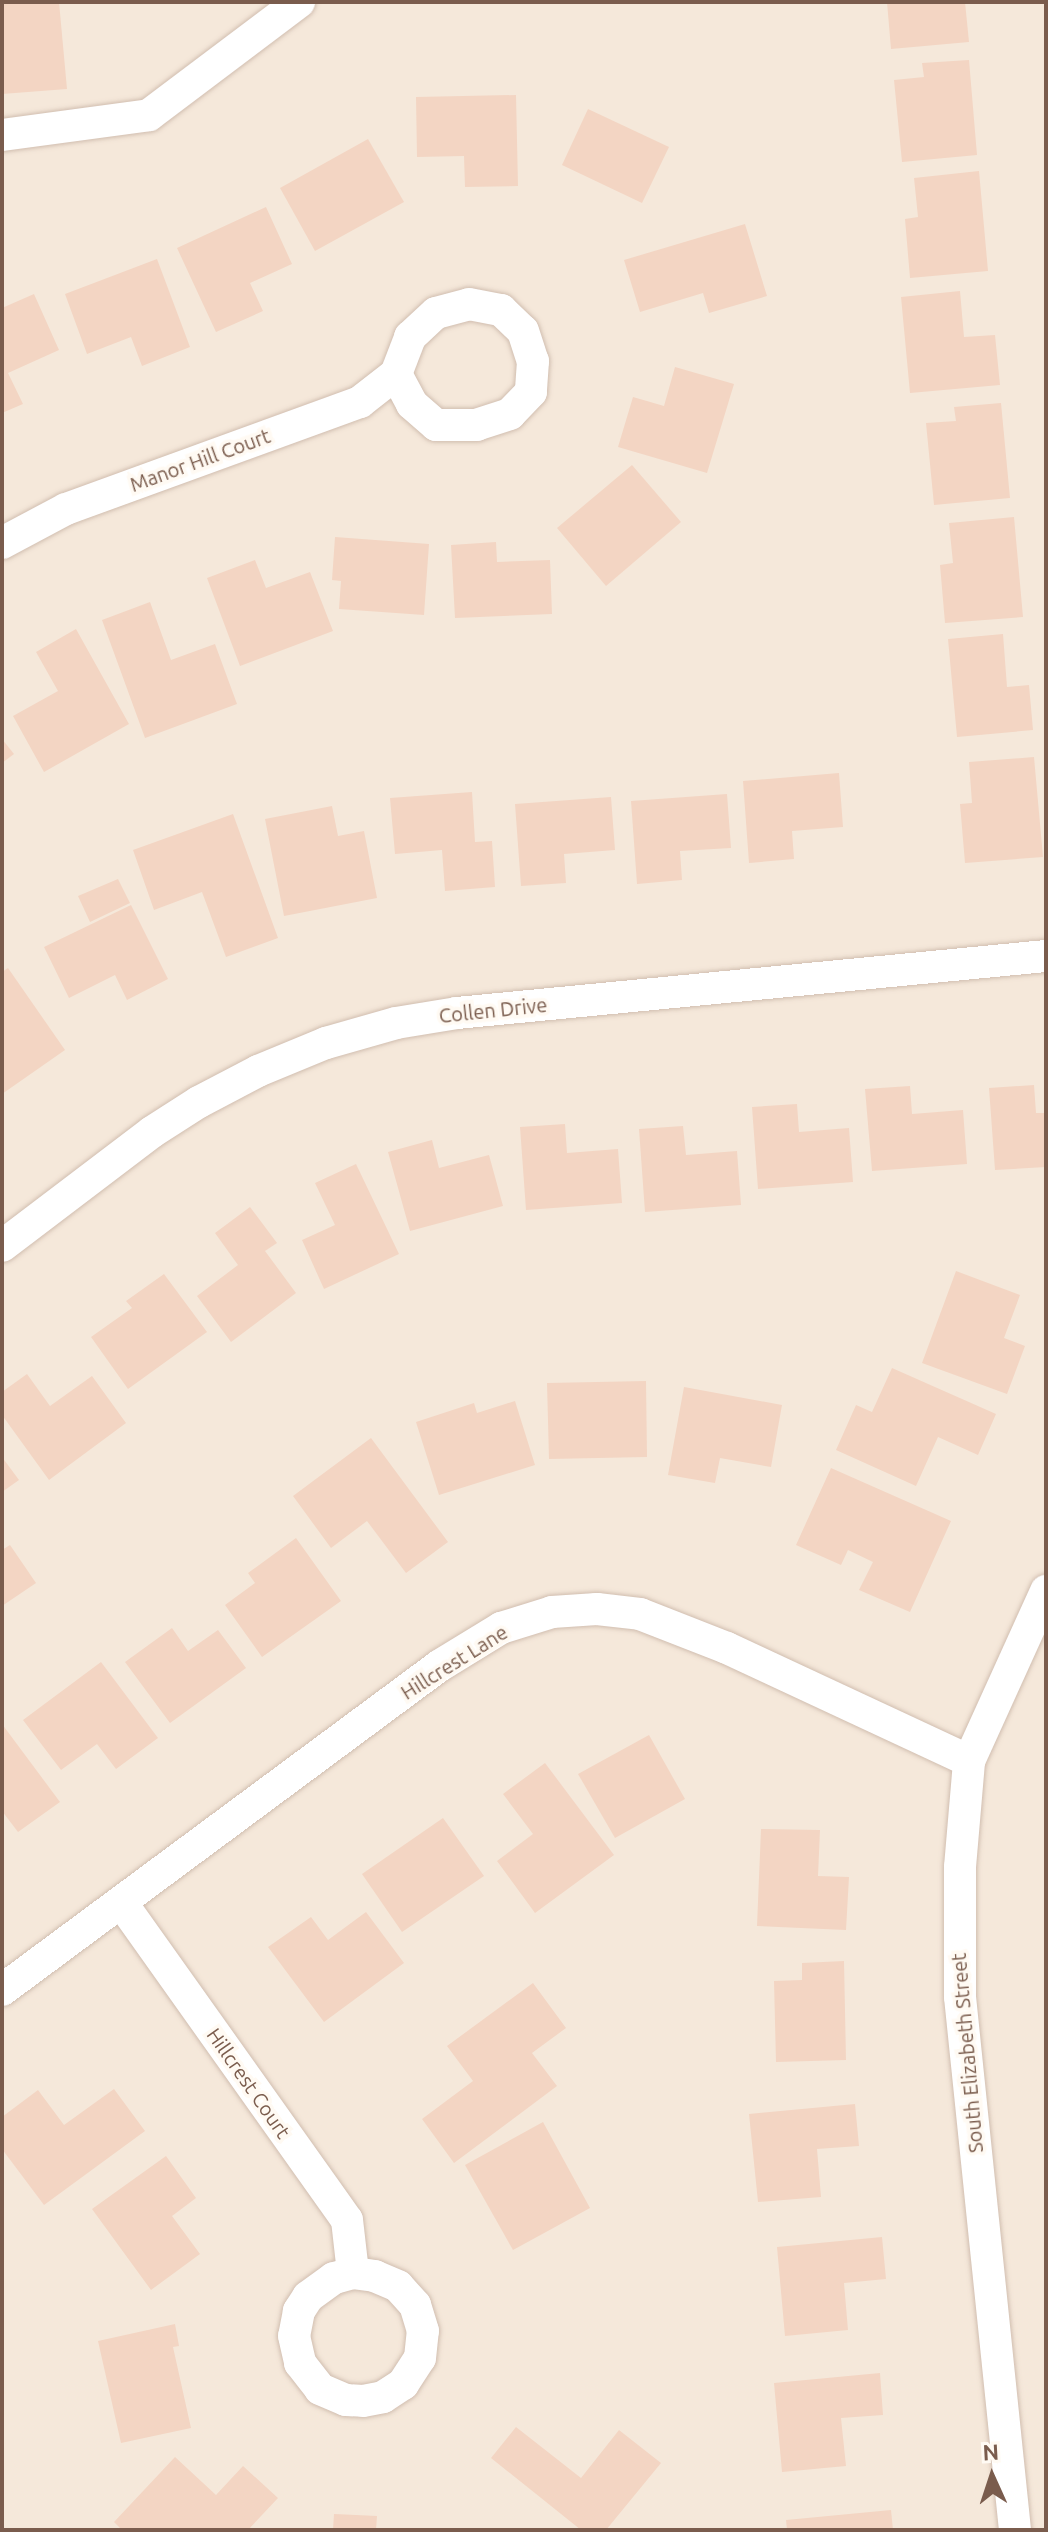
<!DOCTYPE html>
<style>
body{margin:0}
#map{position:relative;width:1048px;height:2532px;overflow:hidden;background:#fdf6ec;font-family:Ubuntu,sans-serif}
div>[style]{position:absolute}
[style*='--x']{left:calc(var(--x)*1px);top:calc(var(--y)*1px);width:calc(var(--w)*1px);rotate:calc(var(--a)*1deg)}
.residential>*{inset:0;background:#f5e8da}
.building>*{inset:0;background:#f3d5c3}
.roads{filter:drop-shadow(0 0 2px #d1beb0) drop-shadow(0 0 2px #d1beb0)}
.street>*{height:32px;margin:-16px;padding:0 16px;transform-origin:16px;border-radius:16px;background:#fff}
span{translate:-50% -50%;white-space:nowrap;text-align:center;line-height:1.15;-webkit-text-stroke:7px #fffaf3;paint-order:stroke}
.street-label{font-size:20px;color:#7a5c4d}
.frame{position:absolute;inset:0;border:4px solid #7a5c4d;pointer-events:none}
.north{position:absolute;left:952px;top:2436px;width:80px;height:80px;-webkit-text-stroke:6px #fffaf3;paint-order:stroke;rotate:357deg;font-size:22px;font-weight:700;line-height:32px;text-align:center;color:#7a5c4d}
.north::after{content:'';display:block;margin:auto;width:28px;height:36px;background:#7a5c4d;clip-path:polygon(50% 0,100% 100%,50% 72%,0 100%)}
</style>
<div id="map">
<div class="residential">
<i style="clip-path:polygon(2px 2px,1046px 2px,1046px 2530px,2px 2530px)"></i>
</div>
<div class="building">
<i style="clip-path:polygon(2px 2px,59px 2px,67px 89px,2px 94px)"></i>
<i style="clip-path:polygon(887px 2px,965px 2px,969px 42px,891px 49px)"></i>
<i style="clip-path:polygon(969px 60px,977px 155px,902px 162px,894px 80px,924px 77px,922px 63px)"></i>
<i style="clip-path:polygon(516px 95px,518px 186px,465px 187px,464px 156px,417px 157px,416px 97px)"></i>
<i style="clip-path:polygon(588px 109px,669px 147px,642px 203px,562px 165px)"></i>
<i style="clip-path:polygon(368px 139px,404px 202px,315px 251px,280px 188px)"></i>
<i style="clip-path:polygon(979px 171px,988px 271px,910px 278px,905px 219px,918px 217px,914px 178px)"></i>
<i style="clip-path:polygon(266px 207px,292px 264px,250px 283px,263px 311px,216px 332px,177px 248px)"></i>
<i style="clip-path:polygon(745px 224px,767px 296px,709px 313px,703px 293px,640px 312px,624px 260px)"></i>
<i style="clip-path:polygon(157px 259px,190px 347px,142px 366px,131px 337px,87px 354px,65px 294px)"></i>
<i style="clip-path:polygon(960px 291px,964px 337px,995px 335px,1000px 385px,910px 393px,901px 297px)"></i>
<i style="clip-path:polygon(34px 294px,59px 350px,8px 373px,23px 404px,2px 413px,2px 308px)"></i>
<i style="clip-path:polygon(675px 367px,734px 384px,707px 473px,618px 447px,633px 397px,664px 406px)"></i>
<i style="clip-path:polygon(1001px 403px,1010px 498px,934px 505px,926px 423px,956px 421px,954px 407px)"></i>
<i style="clip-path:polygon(632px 465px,681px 522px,606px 586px,557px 528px)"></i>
<i style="clip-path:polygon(1014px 517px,1023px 617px,945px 623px,940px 565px,953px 563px,949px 523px)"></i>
<i style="clip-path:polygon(335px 537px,429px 544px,424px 615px,339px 609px,341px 581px,332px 580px)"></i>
<i style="clip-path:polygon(496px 542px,497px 562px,550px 560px,552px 614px,455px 618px,451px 545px)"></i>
<i style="clip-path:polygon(255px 560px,266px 588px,310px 572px,333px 631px,240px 666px,207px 578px)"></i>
<i style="clip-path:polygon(150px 602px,171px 660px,215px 644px,237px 704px,145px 738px,102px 620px)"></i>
<i style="clip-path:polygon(76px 629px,129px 724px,44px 772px,13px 716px,58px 691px,36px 652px)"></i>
<i style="clip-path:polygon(1003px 634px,1007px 687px,1029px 685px,1033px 730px,957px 737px,948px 639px)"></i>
<i style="clip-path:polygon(2px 739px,14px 754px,2px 763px)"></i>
<i style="clip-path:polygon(1034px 757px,1043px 857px,965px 863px,960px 804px,972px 803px,969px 762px)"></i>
<i style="clip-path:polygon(839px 773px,843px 827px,792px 831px,794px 859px,749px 863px,743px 781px)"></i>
<i style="clip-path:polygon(472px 792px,475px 842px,492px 841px,495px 887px,445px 891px,442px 850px,395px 854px,390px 798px)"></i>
<i style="clip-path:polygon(727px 794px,731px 848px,680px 851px,682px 880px,637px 884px,631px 801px)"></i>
<i style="clip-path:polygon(611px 797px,615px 850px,564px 854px,566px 883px,521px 886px,515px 804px)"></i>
<i style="clip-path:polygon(332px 806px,338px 836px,364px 831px,377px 898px,284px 916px,265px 819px)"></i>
<i style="clip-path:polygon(233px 814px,278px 938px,226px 957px,202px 892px,154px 910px,133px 850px)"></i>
<i style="clip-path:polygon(118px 879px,130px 903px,90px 922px,78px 896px)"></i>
<i style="clip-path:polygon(131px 905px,168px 979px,127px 1000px,115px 975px,69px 998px,44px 947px)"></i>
<i style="clip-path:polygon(8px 968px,65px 1050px,2px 1094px,2px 972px)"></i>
<i style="clip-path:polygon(1034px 1085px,1036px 1113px,1046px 1113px,1046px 1167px,995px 1170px,989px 1088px)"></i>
<i style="clip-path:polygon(910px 1086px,912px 1114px,963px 1110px,967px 1164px,872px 1171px,865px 1089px)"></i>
<i style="clip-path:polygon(797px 1104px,799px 1132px,849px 1128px,853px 1182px,758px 1189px,752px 1107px)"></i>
<i style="clip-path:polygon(565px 1124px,567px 1153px,618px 1149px,622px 1203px,526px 1210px,520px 1127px)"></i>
<i style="clip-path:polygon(683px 1126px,686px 1155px,737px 1151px,741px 1205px,645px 1212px,639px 1129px)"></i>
<i style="clip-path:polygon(432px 1140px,439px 1168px,489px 1155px,503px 1206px,410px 1231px,388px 1152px)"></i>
<i style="clip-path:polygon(356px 1164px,399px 1254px,324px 1289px,302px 1240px,335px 1225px,315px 1183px)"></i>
<i style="clip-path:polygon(250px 1207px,277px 1243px,265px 1251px,296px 1293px,231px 1342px,197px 1296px,238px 1265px,215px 1233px)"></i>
<i style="clip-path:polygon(956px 1271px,1020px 1295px,1004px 1338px,1025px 1346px,1007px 1394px,922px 1363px)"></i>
<i style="clip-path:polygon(164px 1274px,207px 1332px,128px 1389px,91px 1337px,132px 1308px,126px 1301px)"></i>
<i style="clip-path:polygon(892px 1368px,996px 1414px,978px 1455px,938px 1437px,916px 1486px,836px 1450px,856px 1405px,872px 1412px)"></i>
<i style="clip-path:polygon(27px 1374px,50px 1406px,92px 1376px,126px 1423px,49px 1480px,2px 1415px,2px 1392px)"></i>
<i style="clip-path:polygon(646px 1381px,647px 1457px,549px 1459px,547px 1383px)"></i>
<i style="clip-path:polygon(684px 1387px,782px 1405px,771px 1467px,720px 1458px,715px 1483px,668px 1475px)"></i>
<i style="clip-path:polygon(515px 1401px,535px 1465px,439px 1495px,416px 1422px,474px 1403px,477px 1413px)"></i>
<i style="clip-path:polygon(371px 1438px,448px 1542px,406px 1573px,367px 1521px,331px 1548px,293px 1496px)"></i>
<i style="clip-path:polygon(2px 1457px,19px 1480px,2px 1492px)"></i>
<i style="clip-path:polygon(831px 1468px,951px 1521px,910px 1612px,859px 1590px,873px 1562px,848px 1550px,841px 1565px,796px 1545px)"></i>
<i style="clip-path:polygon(296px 1538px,341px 1601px,262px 1657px,225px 1605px,255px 1583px,248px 1573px)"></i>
<i style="clip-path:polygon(10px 1545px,36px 1583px,2px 1606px,2px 1550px)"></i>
<i style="clip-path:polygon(172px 1628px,188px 1651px,218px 1630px,246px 1668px,170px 1723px,125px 1662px)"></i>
<i style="clip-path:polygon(101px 1662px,158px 1738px,116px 1769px,97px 1744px,61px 1770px,23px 1720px)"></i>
<i style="clip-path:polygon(2px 1724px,60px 1802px,18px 1832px,2px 1811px)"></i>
<i style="clip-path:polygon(649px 1735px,685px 1799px,615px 1838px,578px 1774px)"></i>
<i style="clip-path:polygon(545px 1763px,614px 1855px,535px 1913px,497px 1861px,533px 1834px,503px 1794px)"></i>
<i style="clip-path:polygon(443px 1818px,484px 1876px,402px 1932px,362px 1874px)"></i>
<i style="clip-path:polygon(761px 1829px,820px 1830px,818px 1876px,849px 1877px,846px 1930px,757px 1926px)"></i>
<i style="clip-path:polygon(366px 1912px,404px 1963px,324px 2022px,268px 1947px,311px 1917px,328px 1940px)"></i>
<i style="clip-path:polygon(844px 1961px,846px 2060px,776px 2062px,774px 1981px,802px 1980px,802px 1963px)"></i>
<i style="clip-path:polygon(533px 1983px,566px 2028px,532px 2053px,557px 2086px,454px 2163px,422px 2119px,473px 2081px,447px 2046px)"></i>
<i style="clip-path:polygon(114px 2089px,145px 2131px,44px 2205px,2px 2149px,2px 2117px,38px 2090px,64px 2125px)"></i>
<i style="clip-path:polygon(855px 2104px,859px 2146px,817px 2149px,821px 2197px,758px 2202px,749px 2114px)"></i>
<i style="clip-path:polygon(543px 2122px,590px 2208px,513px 2250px,465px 2165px)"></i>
<i style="clip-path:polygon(166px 2156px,196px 2198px,172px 2216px,200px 2254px,151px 2290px,92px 2209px)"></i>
<i style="clip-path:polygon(882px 2237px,886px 2279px,844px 2283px,848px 2330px,785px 2336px,777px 2247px)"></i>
<i style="clip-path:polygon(175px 2324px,179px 2346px,173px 2347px,191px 2428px,121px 2443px,98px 2341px)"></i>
<i style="clip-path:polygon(880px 2373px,883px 2415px,841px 2418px,846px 2466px,782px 2472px,774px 2383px)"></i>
<i style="clip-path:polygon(516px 2427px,581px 2478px,619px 2430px,661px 2463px,606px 2530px,581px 2530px,491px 2458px)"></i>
<i style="clip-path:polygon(175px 2457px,216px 2495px,243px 2466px,278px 2498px,248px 2530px,122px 2530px,114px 2522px)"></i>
<i style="clip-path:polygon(891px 2510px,893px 2530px,787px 2530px,786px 2520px)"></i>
<i style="clip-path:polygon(334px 2514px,377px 2516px,376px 2530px,333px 2530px)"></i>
</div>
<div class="roads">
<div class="street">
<i style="--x:2;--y:135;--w:148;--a:-7.7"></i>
<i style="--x:149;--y:115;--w:188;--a:-37"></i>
<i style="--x:2;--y:543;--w:72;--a:-28"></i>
<i style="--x:66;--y:509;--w:313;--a:-20"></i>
<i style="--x:360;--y:402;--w:46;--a:-37.9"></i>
<i style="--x:396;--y:374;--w:40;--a:-69"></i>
<i style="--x:410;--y:337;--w:35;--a:-43"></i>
<i style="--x:436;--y:313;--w:34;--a:-15"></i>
<i style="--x:469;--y:304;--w:33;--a:11"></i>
<i style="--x:501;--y:310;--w:30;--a:44"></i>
<i style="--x:523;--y:331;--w:32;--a:72"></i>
<i style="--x:533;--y:361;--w:31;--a:94"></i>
<i style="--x:531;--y:392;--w:30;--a:134"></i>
<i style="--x:510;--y:414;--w:35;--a:162"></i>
<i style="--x:477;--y:425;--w:41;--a:180"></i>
<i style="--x:436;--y:425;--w:32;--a:-139"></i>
<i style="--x:412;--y:404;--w:34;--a:-118"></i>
<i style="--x:2;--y:1246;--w:188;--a:-37.2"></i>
<i style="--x:152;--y:1132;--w:56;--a:-32.6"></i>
<i style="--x:199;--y:1102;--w:67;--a:-27.7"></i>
<i style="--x:258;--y:1071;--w:74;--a:-22.4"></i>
<i style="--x:326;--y:1043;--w:73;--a:-15.9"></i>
<i style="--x:396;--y:1023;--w:62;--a:-9.3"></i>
<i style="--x:457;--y:1013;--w:592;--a:-5.53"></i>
<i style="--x:121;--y:1902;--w:390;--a:54.6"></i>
<i style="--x:347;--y:2220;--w:53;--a:83.5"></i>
<i style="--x:353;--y:2273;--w:20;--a:165"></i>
<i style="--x:334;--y:2278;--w:32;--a:144"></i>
<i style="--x:308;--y:2297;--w:17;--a:123"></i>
<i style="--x:299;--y:2311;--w:25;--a:101"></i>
<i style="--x:294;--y:2336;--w:28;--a:77"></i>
<i style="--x:300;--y:2363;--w:33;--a:52"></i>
<i style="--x:320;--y:2389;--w:28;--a:23"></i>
<i style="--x:346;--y:2400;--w:17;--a:3"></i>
<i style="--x:363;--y:2401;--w:20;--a:-11"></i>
<i style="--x:383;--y:2397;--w:24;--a:-33"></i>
<i style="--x:403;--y:2384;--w:31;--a:-57"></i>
<i style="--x:420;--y:2358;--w:27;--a:-84"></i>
<i style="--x:423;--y:2331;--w:27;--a:-107"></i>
<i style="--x:415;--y:2305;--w:25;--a:-132"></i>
<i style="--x:398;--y:2286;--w:25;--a:-157"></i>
<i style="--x:375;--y:2276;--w:22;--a:-172"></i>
<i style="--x:2;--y:1990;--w:544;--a:-36.55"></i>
<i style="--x:439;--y:1666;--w:73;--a:-31.5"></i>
<i style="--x:501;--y:1628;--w:53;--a:-17.4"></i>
<i style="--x:552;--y:1612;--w:45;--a:-3.8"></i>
<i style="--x:597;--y:1609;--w:43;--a:6.6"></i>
<i style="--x:640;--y:1614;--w:93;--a:21.3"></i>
<i style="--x:727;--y:1648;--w:267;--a:25"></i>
<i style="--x:1015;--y:2530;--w:536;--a:-95.89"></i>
<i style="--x:960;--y:1997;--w:130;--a:-90"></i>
<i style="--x:960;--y:1867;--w:106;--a:-85.1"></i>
<i style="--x:969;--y:1761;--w:187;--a:-65.6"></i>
</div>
</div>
<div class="street-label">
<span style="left:200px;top:460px;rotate:-20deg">Manor Hill Court</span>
<span style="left:493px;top:1010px;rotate:-6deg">Collen Drive</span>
<span style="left:454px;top:1662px;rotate:-32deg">Hillcrest Lane</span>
<span style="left:967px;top:2053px;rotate:-95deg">South Elizabeth Street</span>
<span style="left:249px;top:2083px;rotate:55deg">Hillcrest Court</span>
</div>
<div class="frame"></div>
<div class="north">N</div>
</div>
